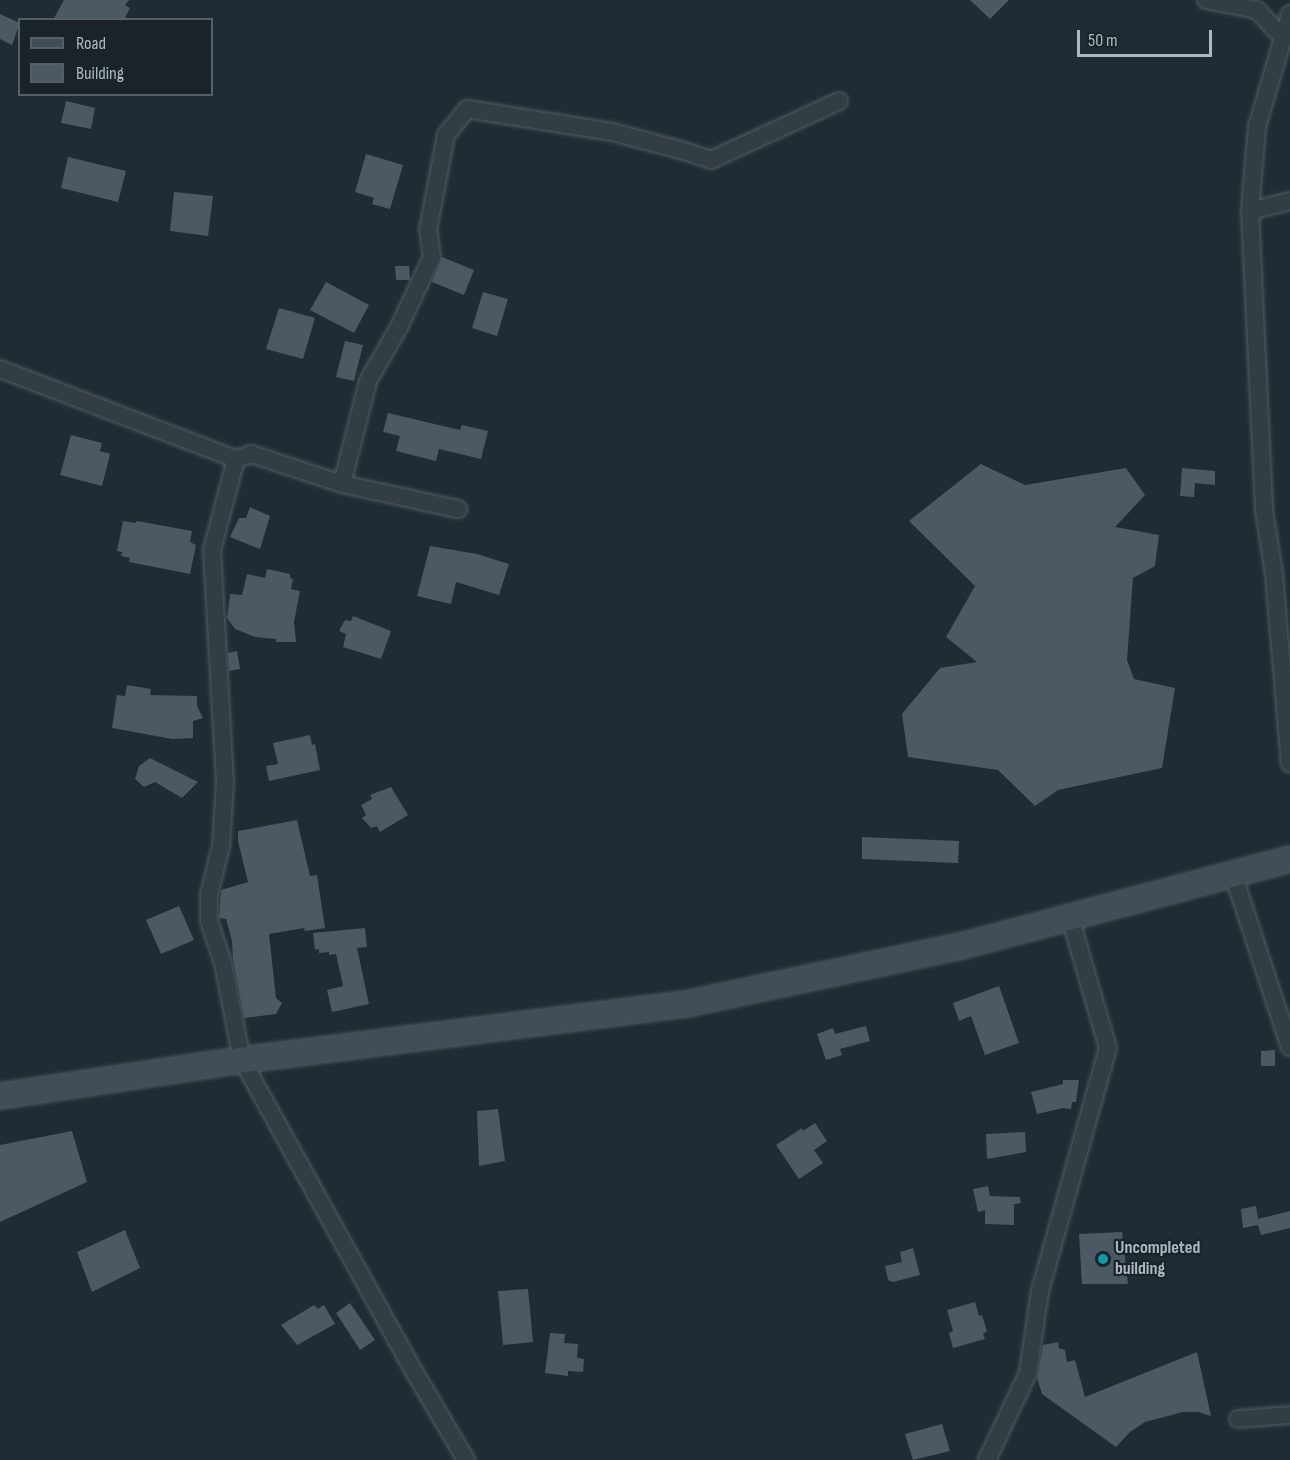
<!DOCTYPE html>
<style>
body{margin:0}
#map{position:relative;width:1290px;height:1460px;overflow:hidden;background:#202c33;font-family:"Sofia Sans Condensed",sans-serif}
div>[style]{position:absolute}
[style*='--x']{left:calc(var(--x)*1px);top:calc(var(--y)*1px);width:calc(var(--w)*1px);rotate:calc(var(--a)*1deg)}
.building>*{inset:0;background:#4b5962}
.roads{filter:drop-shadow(0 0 2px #515c62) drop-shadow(0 0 2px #515c62)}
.street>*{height:16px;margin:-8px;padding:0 8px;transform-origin:8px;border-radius:8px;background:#333e44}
.secondary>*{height:24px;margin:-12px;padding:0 12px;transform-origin:12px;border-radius:12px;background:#414e57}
.dots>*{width:16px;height:16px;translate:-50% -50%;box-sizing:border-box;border:3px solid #192329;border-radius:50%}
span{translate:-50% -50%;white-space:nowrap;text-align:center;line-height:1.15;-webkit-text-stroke:4.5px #192329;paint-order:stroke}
.poi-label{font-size:18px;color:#adb9c1;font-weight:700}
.left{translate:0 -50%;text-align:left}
.legend{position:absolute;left:18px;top:18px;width:195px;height:78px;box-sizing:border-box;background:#192329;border:2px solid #545f66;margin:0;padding:8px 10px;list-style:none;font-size:18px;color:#adb9c1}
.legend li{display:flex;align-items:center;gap:12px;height:30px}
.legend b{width:30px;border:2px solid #545f66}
.scale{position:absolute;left:1077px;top:30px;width:135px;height:27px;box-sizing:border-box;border:3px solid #adb9c1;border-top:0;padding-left:8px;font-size:18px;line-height:21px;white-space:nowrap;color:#adb9c1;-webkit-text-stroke:4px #192329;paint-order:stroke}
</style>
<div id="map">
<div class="building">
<i style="clip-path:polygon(64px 0,129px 0,125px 5px,130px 8px,124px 20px,53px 20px)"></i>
<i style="clip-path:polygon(970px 0,1009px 0,990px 19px)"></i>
<i style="clip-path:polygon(0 14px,20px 23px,12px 45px,0 39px)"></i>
<i style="clip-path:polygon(66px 101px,95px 108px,91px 129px,61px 123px)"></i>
<i style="clip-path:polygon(366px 154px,403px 165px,390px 209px,372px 204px,374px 198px,355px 192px)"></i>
<i style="clip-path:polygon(68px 157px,126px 171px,118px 202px,61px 188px)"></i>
<i style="clip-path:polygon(174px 192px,213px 196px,208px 236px,170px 231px)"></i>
<i style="clip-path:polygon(442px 257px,474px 270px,464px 295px,432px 282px)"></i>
<i style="clip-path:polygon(395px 266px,409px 266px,410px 280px,396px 280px)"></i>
<i style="clip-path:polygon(326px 282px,369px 305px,354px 333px,310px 310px)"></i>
<i style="clip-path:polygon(483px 292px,508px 299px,497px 336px,472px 328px)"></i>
<i style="clip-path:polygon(279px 308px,315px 318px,303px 359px,266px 349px)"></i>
<i style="clip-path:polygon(345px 341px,363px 345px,354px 381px,336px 377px)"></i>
<i style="clip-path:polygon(388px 413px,460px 430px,462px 425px,488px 431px,481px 459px,439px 449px,436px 461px,396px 451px,400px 436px,383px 432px)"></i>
<i style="clip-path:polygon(71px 435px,102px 443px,100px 451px,110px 454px,102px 486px,60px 475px)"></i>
<i style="clip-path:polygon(981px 464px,1025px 485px,1126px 468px,1145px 495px,1115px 527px,1159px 535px,1155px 566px,1133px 578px,1127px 660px,1134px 679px,1175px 688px,1162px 768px,1058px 790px,1035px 806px,998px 770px,908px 757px,902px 714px,940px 668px,977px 662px,946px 637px,975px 586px,909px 521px)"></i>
<i style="clip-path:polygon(1182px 468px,1215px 471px,1215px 485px,1195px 483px,1194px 497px,1180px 496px)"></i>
<i style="clip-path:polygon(250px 507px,270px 516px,260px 549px,230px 537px,239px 518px,246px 518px)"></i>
<i style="clip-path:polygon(123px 521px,135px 523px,137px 521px,192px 531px,190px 542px,196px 545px,190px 574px,129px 562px,130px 558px,121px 556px,122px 552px,117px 551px)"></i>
<i style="clip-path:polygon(430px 546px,477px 554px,509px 564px,499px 595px,456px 582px,451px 604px,417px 596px)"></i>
<i style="clip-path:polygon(267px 569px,290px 574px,290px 578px,293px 579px,291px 589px,300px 591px,294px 622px,296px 642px,276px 642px,276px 639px,255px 637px,235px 629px,227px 618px,230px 594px,242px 595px,247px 574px,265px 578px)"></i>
<i style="clip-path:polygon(353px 616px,391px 631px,381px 659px,343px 647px,346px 634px,339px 631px,345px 620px,351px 621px)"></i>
<i style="clip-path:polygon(237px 651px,240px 669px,229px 671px,228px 653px)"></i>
<i style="clip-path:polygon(127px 685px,151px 689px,150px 695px,197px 696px,197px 706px,203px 718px,193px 721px,193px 738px,172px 739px,112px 728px,117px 695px,125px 696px)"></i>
<i style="clip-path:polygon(310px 735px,312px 745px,315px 744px,320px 770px,269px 781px,266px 766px,278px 764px,273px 743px)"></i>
<i style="clip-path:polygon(150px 758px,198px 782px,182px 798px,155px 782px,144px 787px,135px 779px,139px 766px)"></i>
<i style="clip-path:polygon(391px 787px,408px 815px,380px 832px,377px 826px,371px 828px,362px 818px,366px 815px,361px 805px,372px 799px,370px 795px)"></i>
<i style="clip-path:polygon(297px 820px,310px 876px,317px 875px,325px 928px,305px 931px,304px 928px,269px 934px,276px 998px,282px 1003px,276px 1014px,244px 1018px,233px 959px,232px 941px,226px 919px,219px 918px,221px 890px,248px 882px,238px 841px,238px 831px)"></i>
<i style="clip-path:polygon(862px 837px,959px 841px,958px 863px,862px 859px)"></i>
<i style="clip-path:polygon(179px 906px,194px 940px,161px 954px,146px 920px)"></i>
<i style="clip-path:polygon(365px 928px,367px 947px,357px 948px,369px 1004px,332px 1012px,327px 990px,343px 986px,336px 954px,329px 955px,329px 952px,319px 953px,319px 949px,315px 950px,313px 933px)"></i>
<i style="clip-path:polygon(999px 986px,1019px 1043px,985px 1055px,971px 1016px,959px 1021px,953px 1003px)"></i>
<i style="clip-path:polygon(866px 1026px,870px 1041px,840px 1049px,842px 1055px,826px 1060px,817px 1034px,833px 1028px,835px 1034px)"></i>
<i style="clip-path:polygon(1275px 1050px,1275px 1066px,1261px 1066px,1261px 1051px)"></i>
<i style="clip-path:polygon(1063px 1080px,1079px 1080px,1076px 1102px,1072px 1102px,1071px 1109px,1063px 1108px,1037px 1114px,1031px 1092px,1063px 1084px)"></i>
<i style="clip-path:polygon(498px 1109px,505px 1161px,479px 1166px,477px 1111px)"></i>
<i style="clip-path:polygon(815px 1123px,827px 1141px,814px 1150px,823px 1163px,799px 1179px,776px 1145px,802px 1128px,803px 1131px)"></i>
<i style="clip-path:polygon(72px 1131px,87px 1182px,0 1222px,0 1145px)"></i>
<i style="clip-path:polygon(1025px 1132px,1026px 1152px,987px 1159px,986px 1134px)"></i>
<i style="clip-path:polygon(988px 1186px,990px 1196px,1020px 1197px,1021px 1203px,1011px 1205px,1014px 1205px,1014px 1225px,985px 1224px,985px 1210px,978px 1212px,973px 1189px)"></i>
<i style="clip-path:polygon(1256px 1206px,1258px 1219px,1290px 1211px,1290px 1228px,1261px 1235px,1258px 1225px,1243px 1228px,1241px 1209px)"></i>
<i style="clip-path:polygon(125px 1230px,140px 1268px,92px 1292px,77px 1252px)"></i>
<i style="clip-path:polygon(1122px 1232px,1128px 1284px,1082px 1284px,1079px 1234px)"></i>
<i style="clip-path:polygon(913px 1248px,920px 1275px,893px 1282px,888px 1280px,885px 1266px,902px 1262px,900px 1252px)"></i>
<i style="clip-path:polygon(528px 1289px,533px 1342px,503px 1345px,498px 1291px)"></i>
<i style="clip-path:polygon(975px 1302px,979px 1316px,982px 1315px,987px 1331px,983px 1334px,985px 1339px,953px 1348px,949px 1333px,953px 1331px,947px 1310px)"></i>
<i style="clip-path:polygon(350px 1303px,375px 1340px,360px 1350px,336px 1313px)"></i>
<i style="clip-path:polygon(314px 1305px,318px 1309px,324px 1305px,335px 1324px,297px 1345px,281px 1325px)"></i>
<i style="clip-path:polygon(550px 1333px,565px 1334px,564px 1343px,578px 1344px,577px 1358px,584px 1359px,583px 1372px,568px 1371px,568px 1376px,545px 1373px)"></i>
<i style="clip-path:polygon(1058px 1342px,1059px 1348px,1065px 1350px,1067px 1362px,1075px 1360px,1085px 1397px,1197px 1352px,1211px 1416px,1198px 1412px,1183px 1412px,1145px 1422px,1130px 1432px,1116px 1447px,1042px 1394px,1037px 1378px,1043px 1345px)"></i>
<i style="clip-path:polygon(942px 1424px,950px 1451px,913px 1460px,905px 1434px)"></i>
</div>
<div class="roads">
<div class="street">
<i style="--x:1206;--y:0;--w:52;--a:11.1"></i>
<i style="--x:1257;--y:10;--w:40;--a:47"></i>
<i style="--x:1290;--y:14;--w:118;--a:106.3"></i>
<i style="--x:1257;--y:127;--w:84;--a:94.8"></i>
<i style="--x:1250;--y:211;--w:299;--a:87.3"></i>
<i style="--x:1264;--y:510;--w:65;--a:81.1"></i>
<i style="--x:1274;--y:574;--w:190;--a:85.2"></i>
<i style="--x:1250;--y:211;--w:41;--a:-14"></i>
<i style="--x:0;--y:369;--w:253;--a:20.9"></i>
<i style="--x:236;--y:459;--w:94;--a:104.8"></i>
<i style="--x:212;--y:550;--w:231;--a:86.8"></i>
<i style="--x:225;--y:781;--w:65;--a:93.5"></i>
<i style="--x:221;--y:846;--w:50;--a:103.8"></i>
<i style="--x:209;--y:895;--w:26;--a:90"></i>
<i style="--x:209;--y:921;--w:44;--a:71.6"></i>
<i style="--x:223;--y:963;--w:99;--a:78.9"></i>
<i style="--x:242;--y:1060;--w:358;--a:61.1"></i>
<i style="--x:415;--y:1373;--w:101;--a:59.6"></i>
<i style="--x:236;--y:459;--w:16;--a:-18"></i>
<i style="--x:251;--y:454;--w:96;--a:18.2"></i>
<i style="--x:342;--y:484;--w:119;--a:12.2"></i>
<i style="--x:342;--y:484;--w:106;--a:-75.8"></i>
<i style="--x:368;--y:381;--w:62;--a:-60.1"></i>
<i style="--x:399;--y:327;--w:77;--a:-64.8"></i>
<i style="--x:432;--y:257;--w:27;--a:-98"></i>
<i style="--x:428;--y:230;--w:97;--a:-79.3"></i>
<i style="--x:446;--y:135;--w:33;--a:-51"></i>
<i style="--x:467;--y:109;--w:147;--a:9"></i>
<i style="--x:612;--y:132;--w:71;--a:14.6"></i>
<i style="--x:681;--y:150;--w:32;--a:18"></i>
<i style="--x:711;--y:160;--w:141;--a:-24.7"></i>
<i style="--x:1233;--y:874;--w:182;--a:71.8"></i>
<i style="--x:1238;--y:1419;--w:52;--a:-4.4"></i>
<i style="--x:987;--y:1460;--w:96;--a:-64.8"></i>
<i style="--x:1028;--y:1373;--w:83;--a:-81.7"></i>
<i style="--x:1040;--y:1291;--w:252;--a:-74.4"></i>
<i style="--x:1108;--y:1048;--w:136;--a:-106.2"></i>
</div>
<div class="secondary">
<i style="--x:0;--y:1096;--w:245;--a:-8.5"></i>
<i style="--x:242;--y:1060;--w:448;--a:-7.2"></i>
<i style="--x:686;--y:1004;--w:281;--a:-11.9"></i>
<i style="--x:961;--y:946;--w:340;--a:-14.8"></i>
</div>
</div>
<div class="dots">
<i style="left:1103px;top:1259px;background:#0f9aa8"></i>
</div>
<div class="poi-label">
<span class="left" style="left:1115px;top:1259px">Uncompleted<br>building</span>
</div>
<ul class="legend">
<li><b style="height:8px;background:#414e57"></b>Road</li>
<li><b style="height:16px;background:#4b5962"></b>Building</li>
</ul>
<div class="scale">50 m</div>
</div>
